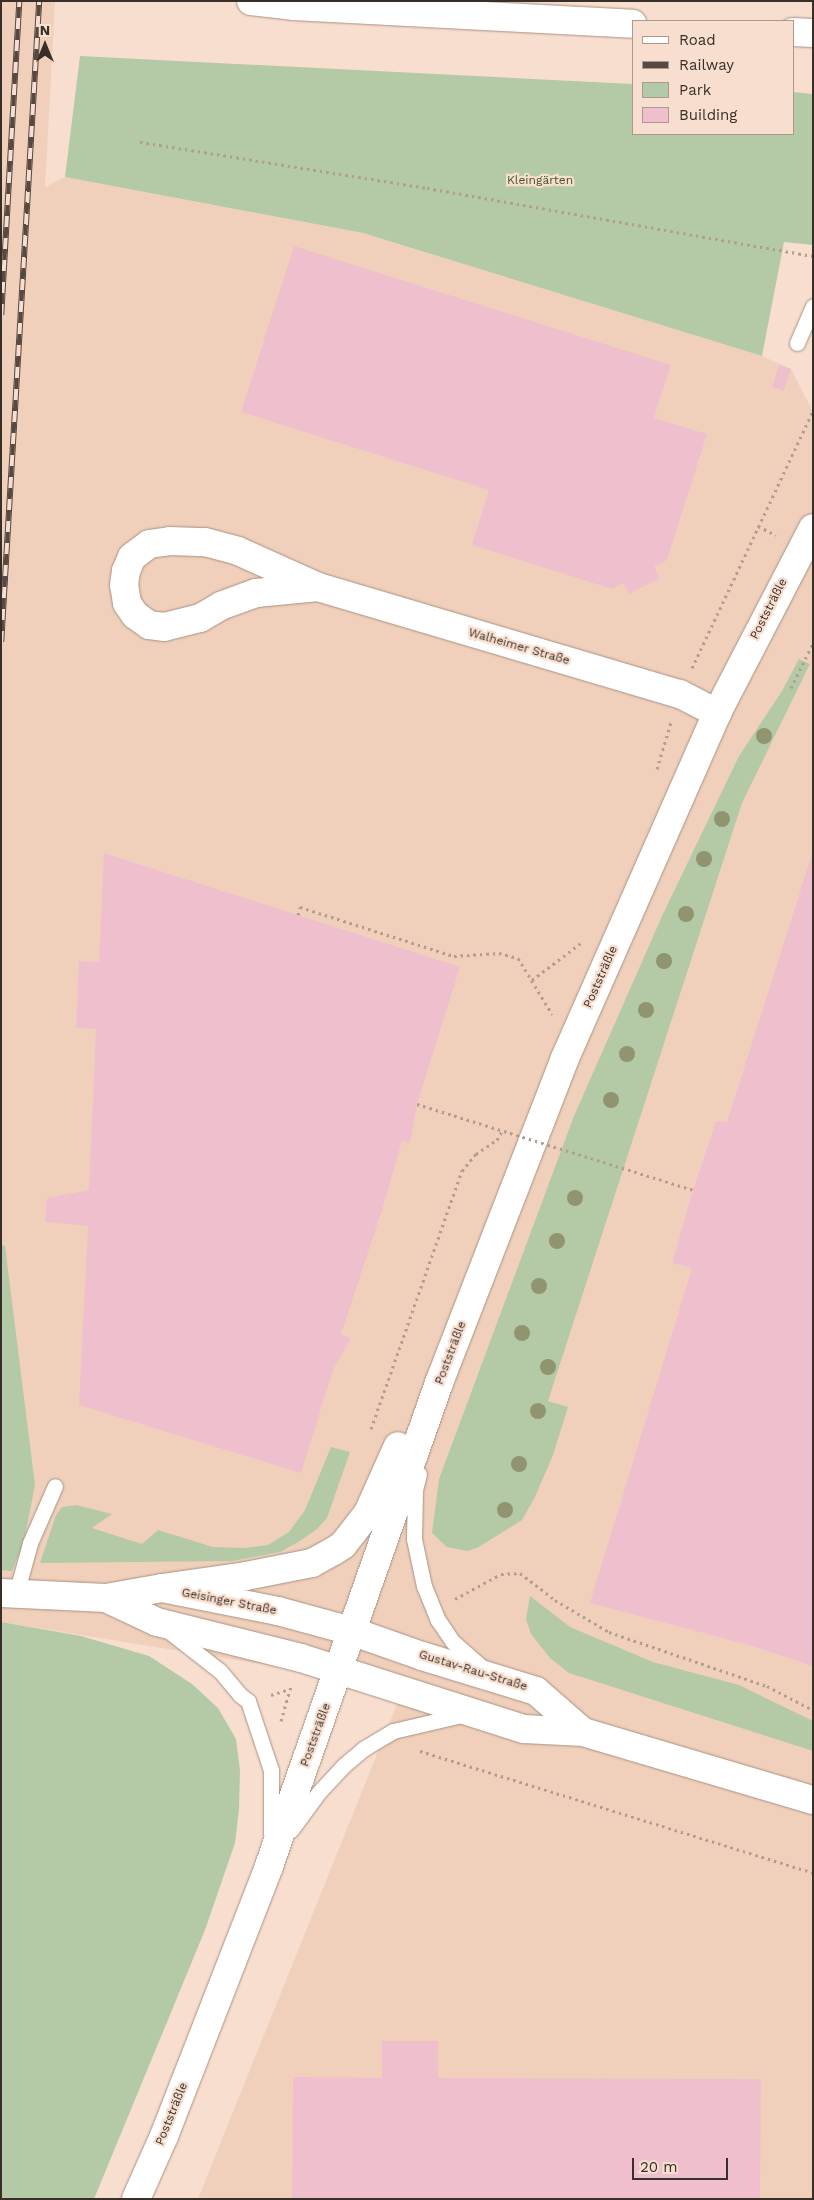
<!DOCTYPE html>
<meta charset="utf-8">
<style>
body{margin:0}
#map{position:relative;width:814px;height:2200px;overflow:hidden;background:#f8dece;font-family:"Work Sans",sans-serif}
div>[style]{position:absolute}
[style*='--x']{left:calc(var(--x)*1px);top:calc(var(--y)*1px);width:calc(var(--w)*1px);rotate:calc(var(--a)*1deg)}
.built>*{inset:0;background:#f0d0bb}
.green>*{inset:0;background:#b4caa6}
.building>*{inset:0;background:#f0bfcd}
.path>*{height:3px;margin-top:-1.5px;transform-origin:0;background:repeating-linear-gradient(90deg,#b19d91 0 2.5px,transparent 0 6.5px)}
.roads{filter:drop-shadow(0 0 1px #a99181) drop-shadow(0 0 1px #a99181)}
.service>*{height:15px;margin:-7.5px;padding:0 7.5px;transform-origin:7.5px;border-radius:7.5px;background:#fff}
.minor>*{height:28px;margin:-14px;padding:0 14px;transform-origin:14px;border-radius:14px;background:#fff}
.secondary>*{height:28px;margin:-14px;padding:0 14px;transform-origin:14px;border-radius:14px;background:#fff}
.rail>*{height:5.5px;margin-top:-2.75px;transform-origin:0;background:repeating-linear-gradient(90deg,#f8dece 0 11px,#554942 0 22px);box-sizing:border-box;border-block:1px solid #554942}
.path-bridge>*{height:3px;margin-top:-1.5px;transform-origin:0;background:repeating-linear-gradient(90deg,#b19d91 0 2.5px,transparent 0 6.5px)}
.trees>*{width:16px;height:16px;margin:-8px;border-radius:50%;background:#909570}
span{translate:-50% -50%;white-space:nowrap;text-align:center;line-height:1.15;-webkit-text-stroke:4.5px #f8dece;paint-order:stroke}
.park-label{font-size:12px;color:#3b5a24}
.street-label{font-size:12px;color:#392f29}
.frame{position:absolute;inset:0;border:2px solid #392f29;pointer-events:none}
.legend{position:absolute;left:632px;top:20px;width:162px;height:115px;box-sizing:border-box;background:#f8dece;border:1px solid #ac988c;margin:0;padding:6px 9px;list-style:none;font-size:15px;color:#392f29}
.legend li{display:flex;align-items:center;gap:10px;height:25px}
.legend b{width:25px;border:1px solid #ac988c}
.north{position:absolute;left:20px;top:20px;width:50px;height:50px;-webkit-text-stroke:4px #f8dece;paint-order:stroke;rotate:0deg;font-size:14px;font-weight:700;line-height:20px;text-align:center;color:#392f29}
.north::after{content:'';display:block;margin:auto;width:18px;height:22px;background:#392f29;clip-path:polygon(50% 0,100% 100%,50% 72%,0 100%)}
.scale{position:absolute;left:632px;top:2158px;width:96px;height:22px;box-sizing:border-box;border:2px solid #392f29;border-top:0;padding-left:6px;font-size:15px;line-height:18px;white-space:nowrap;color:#392f29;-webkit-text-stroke:4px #f8dece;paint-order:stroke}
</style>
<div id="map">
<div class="built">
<i style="clip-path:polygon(2px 1px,55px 1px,45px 187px,65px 177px,363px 233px,762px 356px,791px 369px,813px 412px,813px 2199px,198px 2199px,404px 1687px,1px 1622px)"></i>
</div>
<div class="green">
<i style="clip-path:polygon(80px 56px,633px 84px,633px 134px,793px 134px,793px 92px,813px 94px,813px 245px,784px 242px,762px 356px,363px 233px,65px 177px)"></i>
<i style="clip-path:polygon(799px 659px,810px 664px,742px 803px,548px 1401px,568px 1407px,553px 1455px,535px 1497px,522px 1520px,477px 1548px,467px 1551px,447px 1547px,432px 1533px,439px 1479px,574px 1116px,663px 914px,739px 756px,782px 691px)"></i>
<i style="clip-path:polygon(1px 1245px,5px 1246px,35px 1485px,24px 1541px,12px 1571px,1px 1570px)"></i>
<i style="clip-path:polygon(331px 1447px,350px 1452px,327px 1518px,317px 1529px,300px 1541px,280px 1552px,233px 1561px,40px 1563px,56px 1515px,62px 1507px,76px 1505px,112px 1514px,92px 1528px,142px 1544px,158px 1530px,213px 1547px,244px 1548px,268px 1545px,289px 1532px,305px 1510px)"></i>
<i style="clip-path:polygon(530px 1596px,570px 1627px,653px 1662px,739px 1685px,813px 1721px,813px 1751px,569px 1673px,550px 1658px,531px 1634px,526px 1619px)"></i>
<i style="clip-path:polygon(1px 1622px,81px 1636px,149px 1656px,192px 1684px,218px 1708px,236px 1739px,240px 1770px,239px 1809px,235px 1843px,205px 1930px,94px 2199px,1px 2199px)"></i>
</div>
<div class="building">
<i style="clip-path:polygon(294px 246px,671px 365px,654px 418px,707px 434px,667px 560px,654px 567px,660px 578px,629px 594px,623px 583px,612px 589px,472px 545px,489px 490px,241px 412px)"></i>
<i style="clip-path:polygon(779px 365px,791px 369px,784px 391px,772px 387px)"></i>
<i style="clip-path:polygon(104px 853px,460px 967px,417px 1104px,410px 1143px,402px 1141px,382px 1210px,341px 1334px,351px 1338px,333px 1370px,301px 1473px,79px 1405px,88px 1226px,45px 1222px,47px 1198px,89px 1190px,96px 1029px,76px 1028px,79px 961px,99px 962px)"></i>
<i style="clip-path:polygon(812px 854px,813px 854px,813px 1666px,749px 1645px,590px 1603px,692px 1268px,672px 1263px,693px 1190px,716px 1121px,727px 1122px)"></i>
<i style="clip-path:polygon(382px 2041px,438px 2041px,438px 2078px,761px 2079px,760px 2199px,292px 2199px,293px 2077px,382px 2078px)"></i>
</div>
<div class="path">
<i style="--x:140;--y:142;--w:291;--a:9.1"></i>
<i style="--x:427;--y:188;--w:392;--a:10"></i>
<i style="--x:758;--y:526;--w:20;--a:27"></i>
<i style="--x:692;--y:668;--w:284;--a:-64.8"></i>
<i style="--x:791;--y:688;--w:50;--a:-63.9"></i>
<i style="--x:657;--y:769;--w:49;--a:-73.4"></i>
<i style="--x:298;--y:915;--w:8;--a:-76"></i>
<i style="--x:300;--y:907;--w:162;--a:17.7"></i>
<i style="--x:454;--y:956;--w:45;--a:-3.8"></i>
<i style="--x:499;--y:953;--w:20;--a:15"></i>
<i style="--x:518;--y:958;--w:66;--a:58.7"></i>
<i style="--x:532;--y:980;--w:61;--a:-37.1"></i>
<i style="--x:371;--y:1429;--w:274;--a:-70.6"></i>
<i style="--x:462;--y:1171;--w:22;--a:-51"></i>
<i style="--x:476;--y:1154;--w:25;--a:-34"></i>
<i style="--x:497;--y:1140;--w:10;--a:-61"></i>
<i style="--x:455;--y:1599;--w:52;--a:-28.5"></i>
<i style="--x:501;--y:1574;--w:19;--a:-3"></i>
<i style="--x:520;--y:1573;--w:44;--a:37.6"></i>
<i style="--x:555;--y:1600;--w:63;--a:30.7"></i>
<i style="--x:609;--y:1632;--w:167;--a:18.9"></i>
<i style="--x:767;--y:1686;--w:52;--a:27.6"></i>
<i style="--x:271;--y:1695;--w:20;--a:-18"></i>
<i style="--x:281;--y:1721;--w:35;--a:-74"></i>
<i style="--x:420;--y:1751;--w:412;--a:17.2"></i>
</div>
<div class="roads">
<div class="service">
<i style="--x:797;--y:343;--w:40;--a:-66.6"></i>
<i style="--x:419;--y:1474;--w:16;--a:104"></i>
<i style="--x:415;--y:1490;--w:49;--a:91.2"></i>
<i style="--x:414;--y:1539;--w:48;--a:78"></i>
<i style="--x:424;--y:1586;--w:37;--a:68"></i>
<i style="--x:438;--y:1620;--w:27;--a:56"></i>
<i style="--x:453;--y:1642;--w:43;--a:41.2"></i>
<i style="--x:16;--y:1594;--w:53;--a:-74.6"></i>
<i style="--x:30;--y:1543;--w:62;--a:-66.3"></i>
<i style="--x:170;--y:1632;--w:63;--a:38"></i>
<i style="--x:220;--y:1671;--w:31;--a:50"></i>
<i style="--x:240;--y:1695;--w:10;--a:37"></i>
<i style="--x:248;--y:1701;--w:73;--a:71.6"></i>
<i style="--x:271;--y:1770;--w:64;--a:90"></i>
<i style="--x:291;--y:1830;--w:47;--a:-53.6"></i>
<i style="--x:319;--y:1792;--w:35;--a:-47"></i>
<i style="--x:343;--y:1766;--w:26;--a:-40"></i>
<i style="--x:363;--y:1749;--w:35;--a:-31"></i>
<i style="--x:393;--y:1731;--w:75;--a:-13.1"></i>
</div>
<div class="minor">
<i style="--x:318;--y:587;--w:62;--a:174.5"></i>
<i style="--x:256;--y:593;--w:37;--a:160"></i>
<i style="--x:221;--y:606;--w:24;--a:150"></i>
<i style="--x:200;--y:618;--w:36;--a:166"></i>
<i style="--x:165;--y:627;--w:16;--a:-173"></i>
<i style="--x:149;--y:625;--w:17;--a:-144"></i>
<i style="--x:135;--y:615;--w:14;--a:-124"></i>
<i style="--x:127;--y:603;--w:18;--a:-99"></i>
<i style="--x:124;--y:585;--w:14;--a:-82"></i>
<i style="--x:126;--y:571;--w:15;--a:-67"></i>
<i style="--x:132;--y:557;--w:21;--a:-37"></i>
<i style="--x:149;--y:544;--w:21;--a:-8"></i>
<i style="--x:170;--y:541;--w:35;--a:2"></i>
<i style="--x:205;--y:542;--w:34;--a:15"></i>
<i style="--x:238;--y:551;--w:88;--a:24.2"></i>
<i style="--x:318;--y:587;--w:377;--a:16.5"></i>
<i style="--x:680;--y:694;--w:42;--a:27.2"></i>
<i style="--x:1;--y:1593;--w:105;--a:2.7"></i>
<i style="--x:106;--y:1598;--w:57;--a:-10.1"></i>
<i style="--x:162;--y:1588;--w:118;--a:11.2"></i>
<i style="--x:278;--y:1611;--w:76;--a:15.3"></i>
<i style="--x:351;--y:1631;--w:75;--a:19.4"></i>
<i style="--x:422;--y:1656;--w:119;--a:17.1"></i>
<i style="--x:536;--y:1691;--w:62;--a:41.1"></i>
<i style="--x:106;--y:1598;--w:56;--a:25.2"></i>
<i style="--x:157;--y:1622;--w:148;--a:14"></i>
<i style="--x:301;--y:1658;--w:234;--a:17.7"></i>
<i style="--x:524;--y:1729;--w:59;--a:2.9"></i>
<i style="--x:583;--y:1732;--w:240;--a:16.5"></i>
</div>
<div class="secondary">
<i style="--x:251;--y:1;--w:42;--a:6.8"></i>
<i style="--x:293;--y:6;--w:340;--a:3"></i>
<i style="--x:793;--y:32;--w:20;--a:3"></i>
<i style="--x:162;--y:1588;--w:85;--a:-8.1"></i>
<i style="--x:246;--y:1576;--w:67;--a:-11.1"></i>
<i style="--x:312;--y:1563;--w:25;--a:-29"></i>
<i style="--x:334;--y:1551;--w:11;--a:-34"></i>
<i style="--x:343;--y:1545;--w:41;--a:-52"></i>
<i style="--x:368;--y:1513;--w:73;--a:-65.9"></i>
<i style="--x:136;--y:2199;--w:69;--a:-66"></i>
<i style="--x:164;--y:2136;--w:290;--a:-68.7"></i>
<i style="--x:269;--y:1866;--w:512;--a:-70.61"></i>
<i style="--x:439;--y:1383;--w:349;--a:-68.8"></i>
<i style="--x:565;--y:1058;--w:377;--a:-66.2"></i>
<i style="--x:717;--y:713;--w:208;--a:-62.6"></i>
</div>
</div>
<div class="rail">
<i style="--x:1;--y:315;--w:315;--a:-86.7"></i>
<i style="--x:1;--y:642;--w:642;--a:-86.61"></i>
</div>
<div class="path-bridge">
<i style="--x:417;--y:1104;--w:289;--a:17.3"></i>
</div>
<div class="trees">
<i style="left:764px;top:736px"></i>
<i style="left:722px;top:819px"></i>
<i style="left:704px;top:859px"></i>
<i style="left:686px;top:914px"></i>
<i style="left:664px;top:961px"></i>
<i style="left:646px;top:1010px"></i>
<i style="left:627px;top:1054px"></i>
<i style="left:611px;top:1100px"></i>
<i style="left:575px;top:1198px"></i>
<i style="left:557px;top:1241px"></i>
<i style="left:539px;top:1286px"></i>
<i style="left:522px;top:1333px"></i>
<i style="left:548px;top:1367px"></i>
<i style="left:538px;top:1411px"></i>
<i style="left:519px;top:1464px"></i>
<i style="left:505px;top:1510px"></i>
</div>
<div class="park-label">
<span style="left:540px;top:181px">Kleingärten</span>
</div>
<div class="street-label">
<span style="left:769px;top:609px;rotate:-63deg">Poststräßle</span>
<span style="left:519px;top:647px;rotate:16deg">Walheimer Straße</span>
<span style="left:601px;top:977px;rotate:-66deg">Poststräßle</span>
<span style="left:451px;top:1353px;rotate:-69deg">Poststräßle</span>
<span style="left:229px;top:1602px;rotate:11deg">Geisinger Straße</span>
<span style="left:473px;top:1671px;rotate:17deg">Gustav-Rau-Straße</span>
<span style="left:316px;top:1735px;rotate:-70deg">Poststräßle</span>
<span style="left:172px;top:2114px;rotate:-68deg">Poststräßle</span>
</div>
<div class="frame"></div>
<ul class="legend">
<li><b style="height:6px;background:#fff"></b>Road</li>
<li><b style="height:6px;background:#554942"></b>Railway</li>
<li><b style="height:14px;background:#b4caa6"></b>Park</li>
<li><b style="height:14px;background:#f0bfcd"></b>Building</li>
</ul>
<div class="north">N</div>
<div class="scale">20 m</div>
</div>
